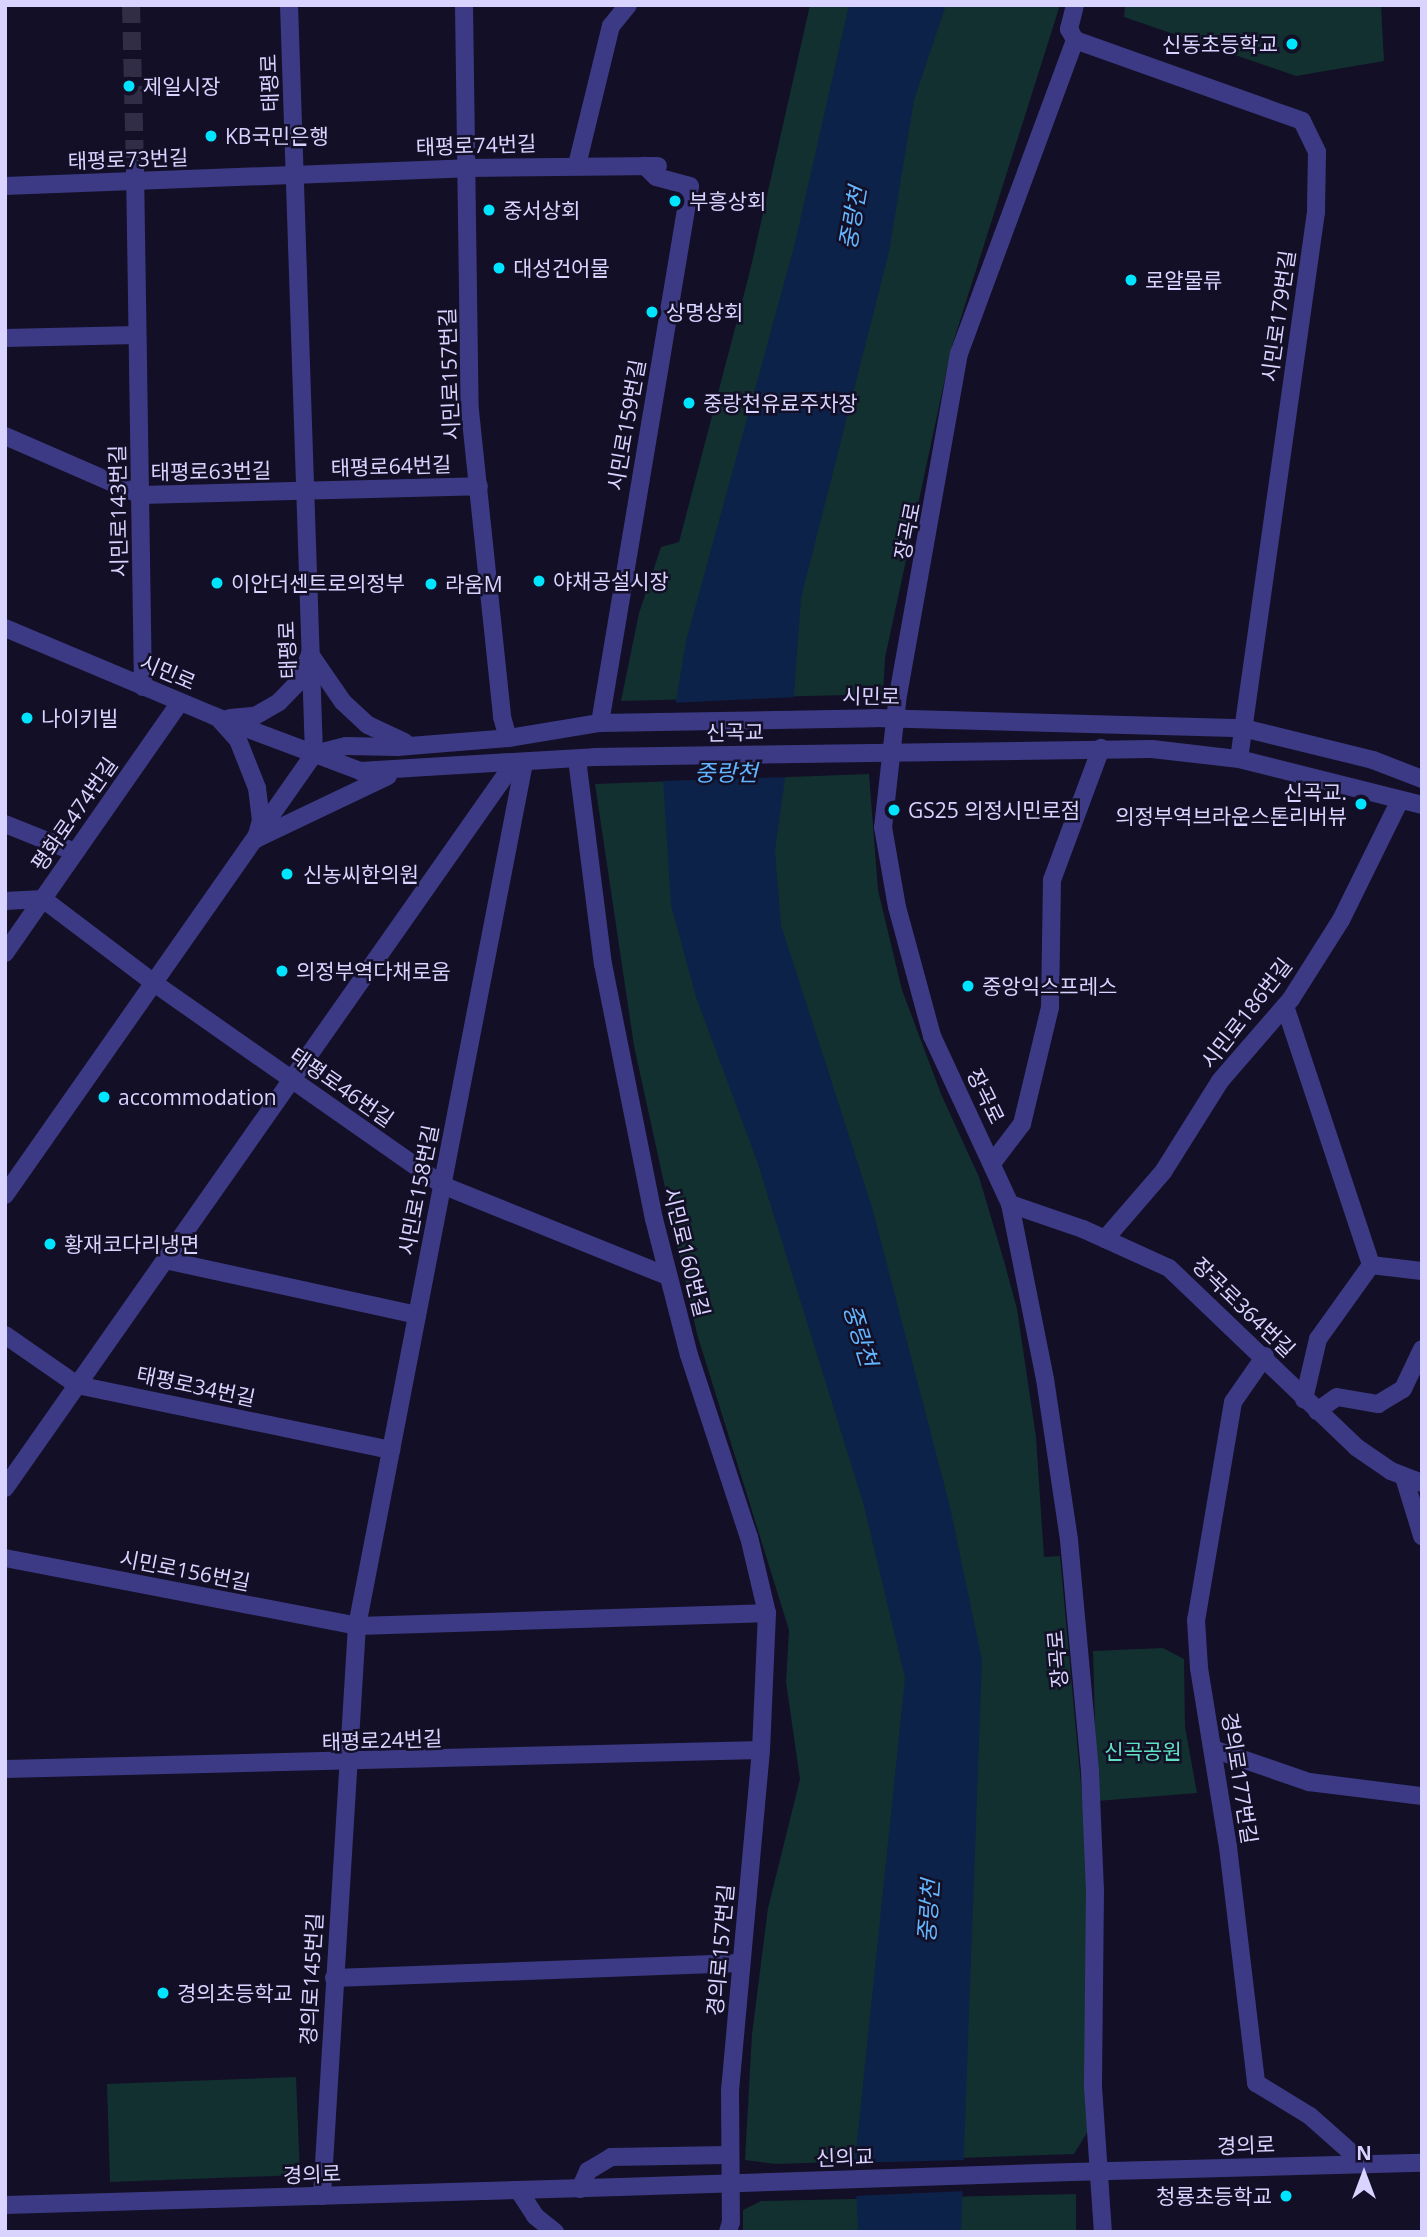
<!DOCTYPE html>
<meta charset="utf-8">
<style>
body{margin:0}
#map{position:relative;width:1427px;height:2237px;overflow:hidden;background:#130f26;font-family:"Open Sans","Noto Sans KR",sans-serif}
div>[style]{position:absolute}
[style*='--x']{left:calc(var(--x)*1px);top:calc(var(--y)*1px);width:calc(var(--w)*1px);rotate:calc(var(--a)*1deg)}
.green>*{inset:0;background:#12302f}
.water>*{inset:0;background:#0c2248}
.pier>*{inset:0;background:#130f26}
.minor-tunnel>*{height:18px;margin-top:-9px;transform-origin:0;background:repeating-linear-gradient(90deg,#312d47 0 18px,transparent 0 27px)}
.minor>*{height:18px;margin:-9px;padding:0 9px;transform-origin:9px;border-radius:9px;background:#3d3a85}
.tertiary>*{height:18px;margin:-9px;padding:0 9px;transform-origin:9px;border-radius:9px;background:#3d3a85}
.tertiary-bridge>*{height:18px;margin:-9px;padding:0 9px;transform-origin:9px;border-radius:9px;background:#3d3a85}
.dots>*{width:19px;height:19px;translate:-50% -50%;box-sizing:border-box;border:4px solid #130f26;border-radius:50%}
span{translate:-50% -50%;white-space:nowrap;text-align:center;line-height:1.15;-webkit-text-stroke:5px #130f26;paint-order:stroke}
.poi-label{font-size:21px;color:#d9d4ff}
.right{translate:-100% -50%;text-align:right}
.left{translate:0 -50%;text-align:left}
.street-label{font-size:21px;color:#d9d4ff}
.park-label{font-size:21px;color:#5fe0c0}
.water-label{font-size:23px;color:#62b6ff;font-style:italic}
.frame{position:absolute;inset:0;border:7px solid #d9d4ff;pointer-events:none}
.north{position:absolute;left:1329px;top:2139px;width:70px;height:70px;-webkit-text-stroke:5px #130f26;paint-order:stroke;rotate:0deg;font-size:19px;font-weight:700;line-height:28px;text-align:center;color:#d9d4ff}
.north::after{content:'';display:block;margin:auto;width:24px;height:32px;background:#d9d4ff;clip-path:polygon(50% 0,100% 100%,50% 72%,0 100%)}
</style>
<div id="map">
<div class="green">
<i style="clip-path:polygon(810px 5px,1060px 5px,952px 346px,885px 658px,883px 694px,621px 701px,639px 613px,661px 547px,679px 542px,750px 271px)"></i>
<i style="clip-path:polygon(1125px 5px,1381px 5px,1384px 61px,1296px 76px,1124px 17px)"></i>
<i style="clip-path:polygon(869px 774px,878px 890px,902px 990px,941px 1094px,979px 1177px,1004px 1261px,1017px 1309px,1036px 1437px,1044px 1557px,1060px 1556px,1087px 1850px,1088px 2131px,1074px 2154px,776px 2164px,745px 2160px,752px 2034px,768px 1908px,800px 1779px,786px 1682px,789px 1630px,697px 1334px,634px 1046px,595px 784px)"></i>
<i style="clip-path:polygon(1163px 1648px,1184px 1659px,1185px 1727px,1197px 1793px,1097px 1801px,1093px 1651px)"></i>
<i style="clip-path:polygon(296px 2077px,300px 2175px,110px 2182px,107px 2084px)"></i>
<i style="clip-path:polygon(1076px 2194px,1076px 2232px,743px 2232px,743px 2210px,761px 2201px)"></i>
</div>
<div class="water">
<i style="clip-path:polygon(849px 5px,946px 5px,914px 100px,889px 252px,801px 598px,791px 735px,775px 851px,781px 925px,872px 1207px,950px 1507px,982px 1660px,961px 2232px,858px 2232px,855px 2161px,905px 1678px,864px 1506px,757px 1161px,696px 997px,671px 905px,663px 779px,686px 641px,795px 243px)"></i>
</div>
<div class="pier">
<i style="clip-path:polygon(797px 697px,789px 777px,660px 781px,672px 703px)"></i>
<i style="clip-path:polygon(966px 2160px,965px 2191px,853px 2196px,851px 2163px)"></i>
</div>
<div class="minor-tunnel">
<i style="--x:131;--y:5;--w:163;--a:88.6"></i>
</div>
<div class="minor">
<i style="--x:464;--y:5;--w:406;--a:89.2"></i>
<i style="--x:470;--y:411;--w:308;--a:84"></i>
<i style="--x:502;--y:717;--w:22;--a:74"></i>
<i style="--x:1075;--y:5;--w:25;--a:104"></i>
<i style="--x:1069;--y:29;--w:13;--a:61"></i>
<i style="--x:1075;--y:40;--w:334;--a:110.3"></i>
<i style="--x:959;--y:353;--w:346;--a:100.1"></i>
<i style="--x:898;--y:694;--w:134;--a:96.4"></i>
<i style="--x:883;--y:827;--w:81;--a:80.1"></i>
<i style="--x:897;--y:907;--w:134;--a:74.8"></i>
<i style="--x:932;--y:1036;--w:185;--a:65.1"></i>
<i style="--x:1010;--y:1204;--w:178;--a:78.7"></i>
<i style="--x:1045;--y:1379;--w:163;--a:81.5"></i>
<i style="--x:1069;--y:1540;--w:233;--a:84.8"></i>
<i style="--x:1090;--y:1772;--w:118;--a:87.6"></i>
<i style="--x:1095;--y:1890;--w:197;--a:90.6"></i>
<i style="--x:1093;--y:2087;--w:145;--a:86.1"></i>
<i style="--x:1075;--y:40;--w:241;--a:19.6"></i>
<i style="--x:1302;--y:121;--w:34;--a:64"></i>
<i style="--x:1317;--y:152;--w:60;--a:91"></i>
<i style="--x:1316;--y:212;--w:552;--a:98.01"></i>
<i style="--x:577;--y:165;--w:143;--a:-76.3"></i>
<i style="--x:611;--y:26;--w:27;--a:-51"></i>
<i style="--x:135;--y:168;--w:519;--a:89.12"></i>
<i style="--x:5;--y:186;--w:462;--a:-2.2"></i>
<i style="--x:467;--y:168;--w:191;--a:-0.6"></i>
<i style="--x:5;--y:338;--w:132;--a:-1.3"></i>
<i style="--x:5;--y:436;--w:148;--a:23.5"></i>
<i style="--x:141;--y:495;--w:338;--a:-1.5"></i>
<i style="--x:600;--y:723;--w:544;--a:-80.49"></i>
<i style="--x:690;--y:186;--w:35;--a:-165"></i>
<i style="--x:656;--y:177;--w:16;--a:-135"></i>
<i style="--x:577;--y:759;--w:207;--a:82.8"></i>
<i style="--x:603;--y:964;--w:260;--a:78.7"></i>
<i style="--x:654;--y:1219;--w:140;--a:75.6"></i>
<i style="--x:689;--y:1355;--w:192;--a:71.8"></i>
<i style="--x:749;--y:1537;--w:78;--a:76.7"></i>
<i style="--x:767;--y:1613;--w:137;--a:92.5"></i>
<i style="--x:761;--y:1750;--w:341;--a:95.2"></i>
<i style="--x:730;--y:2090;--w:132;--a:89.6"></i>
<i style="--x:731;--y:2222;--w:10;--a:107"></i>
<i style="--x:5;--y:824;--w:75;--a:21.8"></i>
<i style="--x:5;--y:901;--w:38;--a:-3"></i>
<i style="--x:43;--y:899;--w:139;--a:37.1"></i>
<i style="--x:154;--y:983;--w:352;--a:35"></i>
<i style="--x:442;--y:1185;--w:243;--a:22"></i>
<i style="--x:5;--y:953;--w:306;--a:-55.1"></i>
<i style="--x:1285;--y:1006;--w:273;--a:71.6"></i>
<i style="--x:1371;--y:1265;--w:91;--a:125.6"></i>
<i style="--x:1318;--y:1339;--w:62;--a:103.1"></i>
<i style="--x:993;--y:1162;--w:48;--a:-52.7"></i>
<i style="--x:1022;--y:1124;--w:120;--a:-76.5"></i>
<i style="--x:1050;--y:1007;--w:127;--a:-89.1"></i>
<i style="--x:1052;--y:880;--w:141;--a:-69.6"></i>
<i style="--x:5;--y:1195;--w:538;--a:-54.98"></i>
<i style="--x:314;--y:754;--w:749;--a:-91.91"></i>
<i style="--x:1010;--y:1204;--w:77;--a:18.9"></i>
<i style="--x:1083;--y:1229;--w:94;--a:24.4"></i>
<i style="--x:1169;--y:1268;--w:259;--a:43.7"></i>
<i style="--x:1356;--y:1447;--w:42;--a:34.4"></i>
<i style="--x:1391;--y:1471;--w:33;--a:21"></i>
<i style="--x:1105;--y:1239;--w:89;--a:-49.1"></i>
<i style="--x:1163;--y:1172;--w:107;--a:-57.9"></i>
<i style="--x:1220;--y:1081;--w:108;--a:-49.1"></i>
<i style="--x:1291;--y:999;--w:93;--a:-57.7"></i>
<i style="--x:1341;--y:920;--w:134;--a:-63.8"></i>
<i style="--x:165;--y:1260;--w:258;--a:12.3"></i>
<i style="--x:1371;--y:1265;--w:51;--a:6.7"></i>
<i style="--x:5;--y:1335;--w:88;--a:34.8"></i>
<i style="--x:77;--y:1385;--w:321;--a:11.7"></i>
<i style="--x:1265;--y:1356;--w:56;--a:124.8"></i>
<i style="--x:1233;--y:1402;--w:221;--a:99.6"></i>
<i style="--x:1196;--y:1620;--w:48;--a:86.4"></i>
<i style="--x:1199;--y:1668;--w:181;--a:80.8"></i>
<i style="--x:1228;--y:1847;--w:238;--a:83.2"></i>
<i style="--x:1256;--y:2083;--w:63;--a:31.4"></i>
<i style="--x:1310;--y:2116;--w:72;--a:41.6"></i>
<i style="--x:1317;--y:1411;--w:24;--a:-35"></i>
<i style="--x:1337;--y:1397;--w:42;--a:9.7"></i>
<i style="--x:1378;--y:1404;--w:29;--a:-31"></i>
<i style="--x:1403;--y:1389;--w:44;--a:-64.6"></i>
<i style="--x:1404;--y:1477;--w:62;--a:73"></i>
<i style="--x:5;--y:1488;--w:886;--a:-54.93"></i>
<i style="--x:5;--y:1558;--w:359;--a:10.9"></i>
<i style="--x:357;--y:1626;--w:410;--a:-1.8"></i>
<i style="--x:1213;--y:1749;--w:102;--a:19"></i>
<i style="--x:1309;--y:1782;--w:114;--a:7.1"></i>
<i style="--x:5;--y:1769;--w:756;--a:-1.44"></i>
<i style="--x:334;--y:1978;--w:407;--a:-2.1"></i>
<i style="--x:580;--y:2189;--w:20;--a:-66"></i>
<i style="--x:588;--y:2171;--w:27;--a:-31"></i>
<i style="--x:611;--y:2157;--w:117;--a:-1"></i>
<i style="--x:519;--y:2191;--w:30;--a:57"></i>
<i style="--x:535;--y:2216;--w:26;--a:39"></i>
<i style="--x:322;--y:2196;--w:571;--a:-86.49"></i>
<i style="--x:357;--y:1626;--w:879;--a:-79.05"></i>
</div>
<div class="tertiary">
<i style="--x:5;--y:628;--w:227;--a:22.8"></i>
<i style="--x:214;--y:716;--w:156;--a:20.6"></i>
<i style="--x:360;--y:771;--w:234;--a:-3.4"></i>
<i style="--x:594;--y:757;--w:558;--a:-0.82"></i>
<i style="--x:1152;--y:749;--w:88;--a:6.6"></i>
<i style="--x:1239;--y:759;--w:189;--a:14.1"></i>
<i style="--x:310;--y:654;--w:58;--a:55.5"></i>
<i style="--x:343;--y:702;--w:34;--a:43"></i>
<i style="--x:368;--y:725;--w:40;--a:25"></i>
<i style="--x:230;--y:718;--w:25;--a:-5"></i>
<i style="--x:255;--y:716;--w:28;--a:-30"></i>
<i style="--x:279;--y:702;--w:30;--a:-46"></i>
<i style="--x:300;--y:680;--w:28;--a:-69"></i>
<i style="--x:220;--y:720;--w:27;--a:48"></i>
<i style="--x:238;--y:740;--w:52;--a:68.4"></i>
<i style="--x:257;--y:788;--w:32;--a:83"></i>
<i style="--x:261;--y:820;--w:20;--a:105"></i>
<i style="--x:314;--y:754;--w:33;--a:-14"></i>
<i style="--x:346;--y:746;--w:51;--a:1.1"></i>
<i style="--x:397;--y:747;--w:111;--a:-4.6"></i>
<i style="--x:508;--y:738;--w:93;--a:-9.3"></i>
<i style="--x:600;--y:723;--w:275;--a:-1"></i>
<i style="--x:875;--y:718;--w:368;--a:1.6"></i>
<i style="--x:1243;--y:728;--w:134;--a:13.8"></i>
<i style="--x:1373;--y:760;--w:53;--a:21.2"></i>
<i style="--x:256;--y:839;--w:146;--a:-25.5"></i>
<i style="--x:1072;--y:2172;--w:350;--a:-1.5"></i>
<i style="--x:5;--y:2205;--w:615;--a:-1.68"></i>
</div>
<div class="tertiary-bridge">
<i style="--x:620;--y:2187;--w:452;--a:-1.9"></i>
</div>
<div class="dots">
<i style="left:1292px;top:44px;background:#00e5ff"></i>
<i style="left:129px;top:86px;background:#00e5ff"></i>
<i style="left:211px;top:136px;background:#00e5ff"></i>
<i style="left:675px;top:201px;background:#00e5ff"></i>
<i style="left:489px;top:210px;background:#00e5ff"></i>
<i style="left:499px;top:268px;background:#00e5ff"></i>
<i style="left:1131px;top:280px;background:#00e5ff"></i>
<i style="left:652px;top:312px;background:#00e5ff"></i>
<i style="left:689px;top:403px;background:#00e5ff"></i>
<i style="left:539px;top:581px;background:#00e5ff"></i>
<i style="left:217px;top:583px;background:#00e5ff"></i>
<i style="left:431px;top:584px;background:#00e5ff"></i>
<i style="left:27px;top:718px;background:#00e5ff"></i>
<i style="left:1361px;top:804px;background:#00e5ff"></i>
<i style="left:894px;top:810px;background:#00e5ff"></i>
<i style="left:287px;top:874px;background:#00e5ff"></i>
<i style="left:282px;top:971px;background:#00e5ff"></i>
<i style="left:968px;top:986px;background:#00e5ff"></i>
<i style="left:104px;top:1097px;background:#00e5ff"></i>
<i style="left:50px;top:1244px;background:#00e5ff"></i>
<i style="left:163px;top:1993px;background:#00e5ff"></i>
<i style="left:1286px;top:2196px;background:#00e5ff"></i>
</div>
<div class="poi-label">
<span class="right" style="left:1278px;top:44px">신동초등학교</span>
<span class="left" style="left:143px;top:86px">제일시장</span>
<span class="left" style="left:225px;top:136px">KB국민은행</span>
<span class="left" style="left:689px;top:201px">부흥상회</span>
<span class="left" style="left:503px;top:210px">중서상회</span>
<span class="left" style="left:513px;top:268px">대성건어물</span>
<span class="left" style="left:1145px;top:280px">로얄물류</span>
<span class="left" style="left:666px;top:312px">상명상회</span>
<span class="left" style="left:703px;top:403px">중랑천유료주차장</span>
<span class="left" style="left:553px;top:581px">야채공설시장</span>
<span class="left" style="left:231px;top:583px">이안더센트로의정부</span>
<span class="left" style="left:445px;top:584px">라움M</span>
<span class="left" style="left:41px;top:718px">나이키빌</span>
<span class="right" style="left:1347px;top:804px">신곡교.<br>의정부역브라운스톤리버뷰</span>
<span class="left" style="left:908px;top:810px">GS25 의정시민로점</span>
<span class="left" style="left:303px;top:874px">신농씨한의원</span>
<span class="left" style="left:296px;top:971px">의정부역다채로움</span>
<span class="left" style="left:982px;top:986px">중앙익스프레스</span>
<span class="left" style="left:118px;top:1097px">accommodation</span>
<span class="left" style="left:64px;top:1244px">황재코다리냉면</span>
<span class="left" style="left:177px;top:1993px">경의초등학교</span>
<span class="right" style="left:1272px;top:2196px">청룡초등학교</span>
</div>
<div class="street-label">
<span style="left:269px;top:83px;rotate:-92deg">태평로</span>
<span style="left:476px;top:145px;rotate:-2deg">태평로74번길</span>
<span style="left:128px;top:159px;rotate:-2deg">태평로73번길</span>
<span style="left:1278px;top:316px;rotate:-82deg">시민로179번길</span>
<span style="left:449px;top:374px;rotate:-92deg">시민로157번길</span>
<span style="left:626px;top:425px;rotate:-80deg">시민로159번길</span>
<span style="left:391px;top:466px;rotate:-2deg">태평로64번길</span>
<span style="left:211px;top:471px;rotate:-1deg">태평로63번길</span>
<span style="left:118px;top:511px;rotate:-91deg">시민로143번길</span>
<span style="left:907px;top:531px;rotate:-79deg">장곡로</span>
<span style="left:287px;top:650px;rotate:-92deg">태평로</span>
<span style="left:168px;top:672px;rotate:23deg">시민로</span>
<span style="left:871px;top:696px;rotate:1deg">시민로</span>
<span style="left:735px;top:732px;rotate:-1deg">신곡교</span>
<span style="left:74px;top:814px;rotate:-55deg">평화로474번길</span>
<span style="left:1246px;top:1013px;rotate:-52deg">시민로186번길</span>
<span style="left:342px;top:1087px;rotate:35deg">태평로46번길</span>
<span style="left:986px;top:1096px;rotate:64deg">장곡로</span>
<span style="left:418px;top:1190px;rotate:-79deg">시민로158번길</span>
<span style="left:687px;top:1252px;rotate:76deg">시민로160번길</span>
<span style="left:1244px;top:1307px;rotate:44deg">장곡로364번길</span>
<span style="left:196px;top:1386px;rotate:12deg">태평로34번길</span>
<span style="left:185px;top:1570px;rotate:11deg">시민로156번길</span>
<span style="left:1057px;top:1659px;rotate:-95deg">장곡로</span>
<span style="left:382px;top:1740px;rotate:-2deg">태평로24번길</span>
<span style="left:1240px;top:1778px;rotate:81deg">경의로177번길</span>
<span style="left:720px;top:1950px;rotate:-85deg">경의로157번길</span>
<span style="left:311px;top:1979px;rotate:-87deg">경의로145번길</span>
<span style="left:1246px;top:2145px;rotate:-2deg">경의로</span>
<span style="left:845px;top:2157px;rotate:-2deg">신의교</span>
<span style="left:312px;top:2174px;rotate:-2deg">경의로</span>
</div>
<div class="park-label">
<span style="left:1143px;top:1751px">신곡공원</span>
</div>
<div class="water-label">
<span style="left:852px;top:218px;rotate:-80deg">중랑천</span>
<span style="left:726px;top:772px">중랑천</span>
<span style="left:861px;top:1335px;rotate:73deg">중랑천</span>
<span style="left:928px;top:1911px;rotate:-86deg">중랑천</span>
</div>
<div class="frame"></div>
<div class="north">N</div>
</div>
